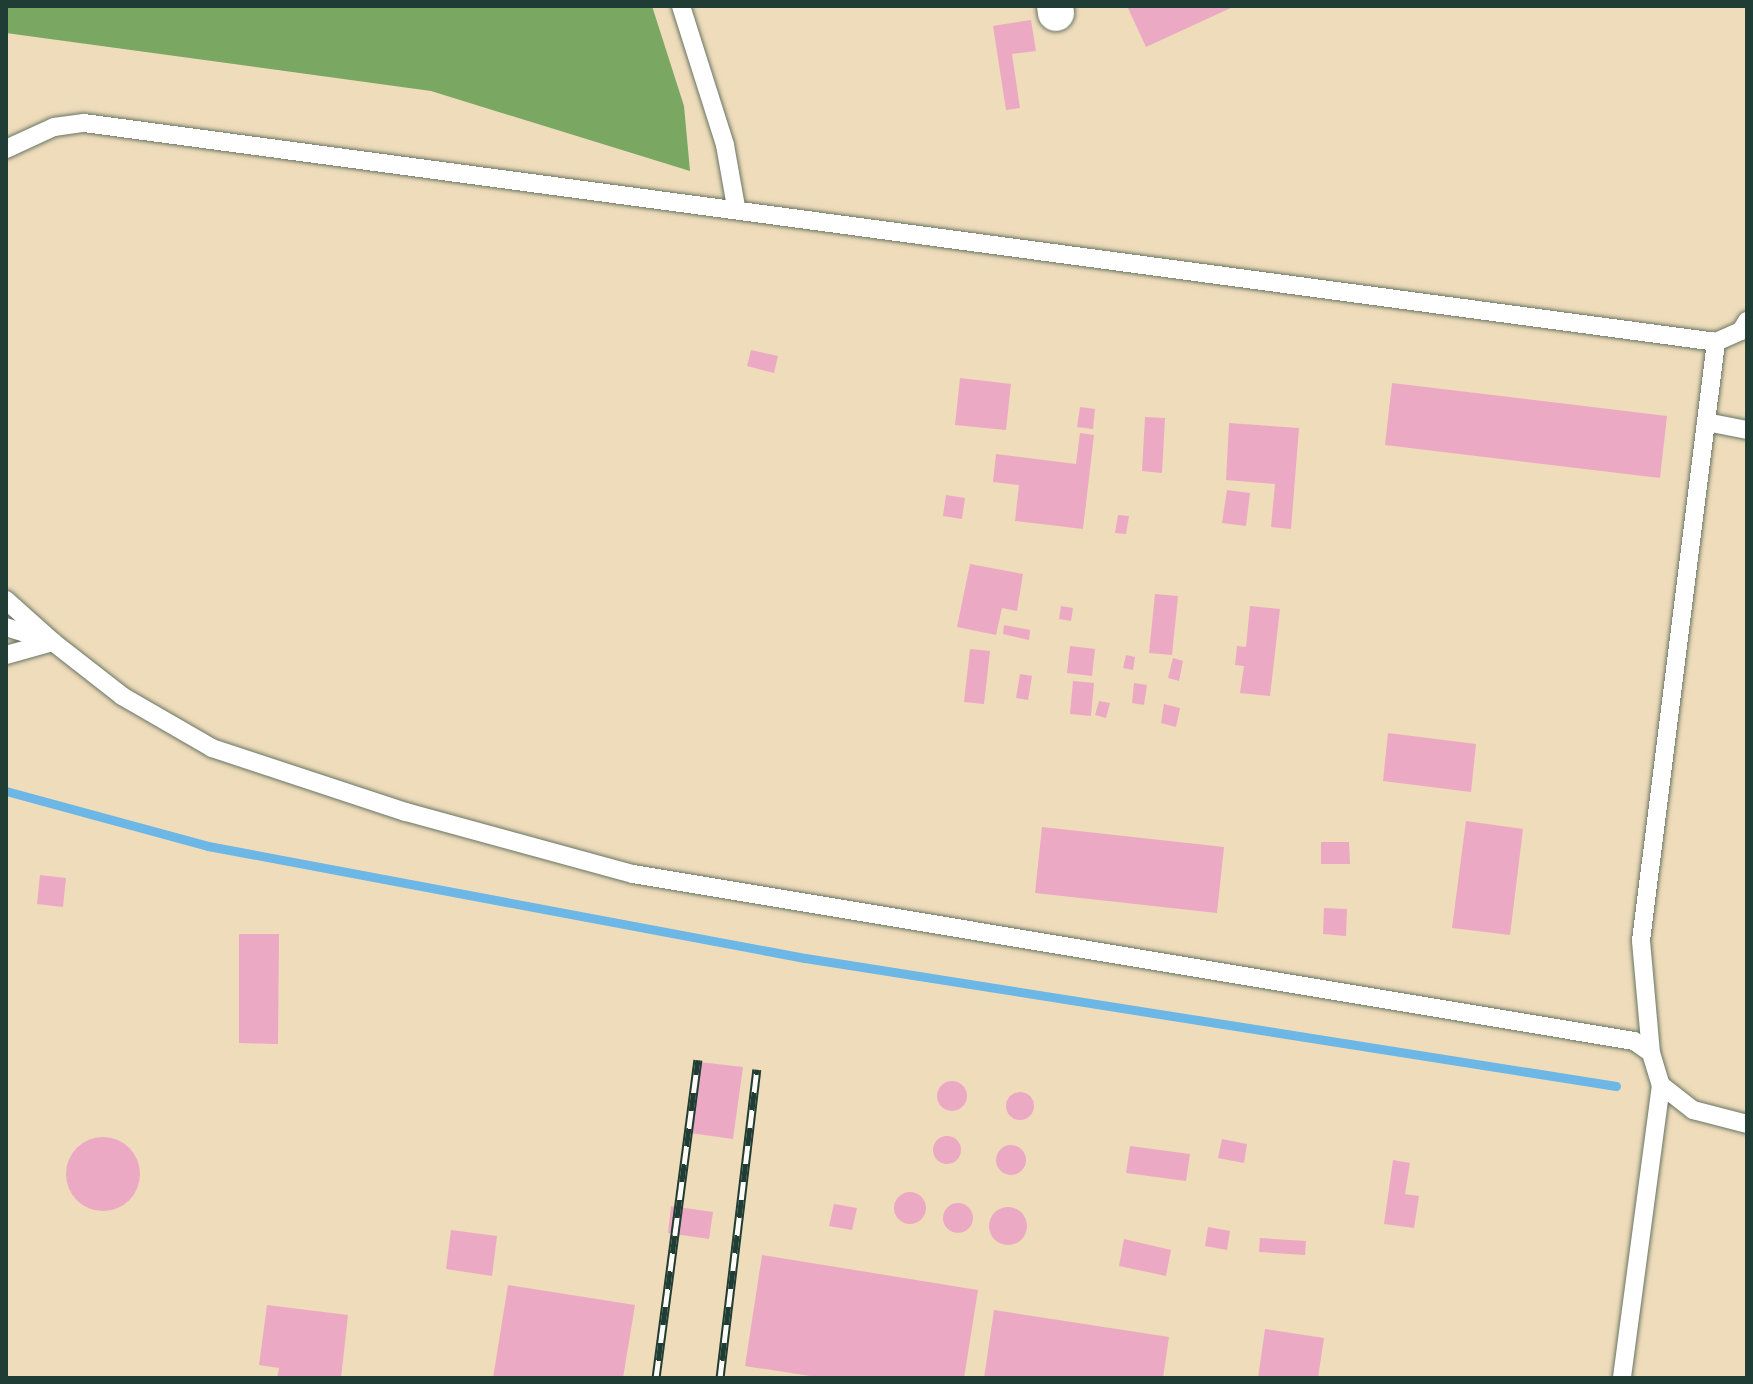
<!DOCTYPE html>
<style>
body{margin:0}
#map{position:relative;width:1753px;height:1384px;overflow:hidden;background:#efdcbb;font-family:"Gentium Book Plus",serif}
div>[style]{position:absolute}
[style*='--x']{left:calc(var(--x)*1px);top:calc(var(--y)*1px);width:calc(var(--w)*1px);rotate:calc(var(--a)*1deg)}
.forest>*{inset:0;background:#7aa761}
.stream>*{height:9px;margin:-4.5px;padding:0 4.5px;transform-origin:4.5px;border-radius:4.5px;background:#6cb7e5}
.building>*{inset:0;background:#eca9c4}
.round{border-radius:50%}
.roads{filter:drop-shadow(0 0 2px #687563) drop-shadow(0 0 2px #687563)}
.lane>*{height:18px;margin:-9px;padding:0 9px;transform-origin:9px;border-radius:9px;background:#fff}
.street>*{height:36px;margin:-18px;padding:0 18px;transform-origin:18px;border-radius:18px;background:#fff}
.rail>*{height:9px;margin-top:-4.5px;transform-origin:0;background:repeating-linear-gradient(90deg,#fdfcf7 0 18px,#1f3d34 0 36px);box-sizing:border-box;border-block:2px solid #1f3d34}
span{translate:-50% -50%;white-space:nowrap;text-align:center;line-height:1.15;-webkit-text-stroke:6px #fdfcf7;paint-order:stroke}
.frame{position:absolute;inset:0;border:8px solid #1f3d34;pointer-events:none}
</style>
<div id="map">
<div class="forest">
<i style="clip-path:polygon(6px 6px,652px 6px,684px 106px,690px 171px,431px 91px,6px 33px)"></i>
</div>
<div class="stream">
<i style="--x:6;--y:791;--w:209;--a:15.2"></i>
<i style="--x:208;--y:846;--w:607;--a:10.63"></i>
<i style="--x:805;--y:958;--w:821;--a:8.97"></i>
</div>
<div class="building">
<i style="clip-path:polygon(1127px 6px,1235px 6px,1146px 47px)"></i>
<i style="clip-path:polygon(1031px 20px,1036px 51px,1012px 54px,1020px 108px,1006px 110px,993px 26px)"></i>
<i style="clip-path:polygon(751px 350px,778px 356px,774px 373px,747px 366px)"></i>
<i style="clip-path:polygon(960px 378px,1011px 384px,1006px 430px,955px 425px)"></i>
<i style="clip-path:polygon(1392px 383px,1667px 416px,1660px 478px,1385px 445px)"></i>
<i style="clip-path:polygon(1080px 407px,1095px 409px,1093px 429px,1077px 427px)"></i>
<i style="clip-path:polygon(1145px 417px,1165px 418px,1162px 473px,1142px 471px)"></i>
<i style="clip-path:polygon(1229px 423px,1299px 428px,1291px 529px,1271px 527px,1275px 484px,1226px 480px)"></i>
<i style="clip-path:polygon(1080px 433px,1094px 435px,1083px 529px,1015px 521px,1019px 485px,993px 482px,996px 454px,1076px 464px)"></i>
<i style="clip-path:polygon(1227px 490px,1250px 493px,1246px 526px,1222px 523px)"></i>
<i style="clip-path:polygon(946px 495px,965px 498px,962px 519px,943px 516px)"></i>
<i style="clip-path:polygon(1118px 515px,1129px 516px,1126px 534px,1115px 533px)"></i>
<i style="clip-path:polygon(970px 564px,1023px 574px,1017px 611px,1002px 608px,996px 635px,957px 627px)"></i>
<i style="clip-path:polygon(1155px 594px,1178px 596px,1172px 655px,1149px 653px)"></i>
<i style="clip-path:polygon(1061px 606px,1073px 608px,1071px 621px,1059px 619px)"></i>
<i style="clip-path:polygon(1250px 606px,1280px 609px,1270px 696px,1240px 693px,1244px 666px,1235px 665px,1237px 646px,1246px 647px)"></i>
<i style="clip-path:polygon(1004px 625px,1030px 630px,1029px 640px,1003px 634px)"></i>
<i style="clip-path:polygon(1070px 646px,1095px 649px,1092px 676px,1067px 673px)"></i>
<i style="clip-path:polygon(970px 649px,990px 651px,984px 704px,964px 702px)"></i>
<i style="clip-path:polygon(1126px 655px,1135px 657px,1133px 670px,1123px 668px)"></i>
<i style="clip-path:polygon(1173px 658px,1183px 661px,1179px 681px,1168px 678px)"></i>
<i style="clip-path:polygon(1020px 674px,1032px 676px,1028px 700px,1016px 698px)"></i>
<i style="clip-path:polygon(1073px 681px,1094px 683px,1091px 716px,1070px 714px)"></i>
<i style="clip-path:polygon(1134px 683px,1147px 685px,1144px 705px,1132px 703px)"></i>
<i style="clip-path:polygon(1099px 701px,1110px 703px,1106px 718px,1095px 715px)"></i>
<i style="clip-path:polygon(1164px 704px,1180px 708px,1176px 727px,1161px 723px)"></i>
<i style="clip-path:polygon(1388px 733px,1476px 744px,1471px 792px,1383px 781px)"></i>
<i style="clip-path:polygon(1466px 821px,1523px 829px,1510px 935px,1452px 928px)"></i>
<i style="clip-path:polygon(1042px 827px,1224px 847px,1217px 913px,1035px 893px)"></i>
<i style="clip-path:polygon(1321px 842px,1349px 842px,1350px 864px,1321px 864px)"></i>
<i style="clip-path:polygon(40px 875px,66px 878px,63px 907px,37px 904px)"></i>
<i style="clip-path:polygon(1324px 908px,1347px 909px,1346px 936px,1323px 934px)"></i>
<i style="clip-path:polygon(239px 934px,279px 934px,278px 1044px,239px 1043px)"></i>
<i style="clip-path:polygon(699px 1062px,743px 1067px,733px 1139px,690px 1133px)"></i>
<i class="round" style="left:937px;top:1081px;width:30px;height:30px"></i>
<i class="round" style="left:1006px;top:1092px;width:28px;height:28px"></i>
<i class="round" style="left:933px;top:1136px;width:28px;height:28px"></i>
<i class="round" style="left:66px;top:1137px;width:74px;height:74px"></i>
<i style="clip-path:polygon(1222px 1139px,1247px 1144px,1244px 1163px,1218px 1158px)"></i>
<i class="round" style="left:996px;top:1145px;width:30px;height:30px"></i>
<i style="clip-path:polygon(1130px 1146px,1190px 1154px,1186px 1181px,1126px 1173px)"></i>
<i style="clip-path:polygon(1393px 1160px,1410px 1163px,1405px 1194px,1419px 1196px,1414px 1228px,1384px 1224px)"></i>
<i class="round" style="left:894px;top:1192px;width:32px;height:32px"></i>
<i class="round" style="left:943px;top:1203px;width:30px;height:30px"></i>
<i style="clip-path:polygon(834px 1204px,857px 1208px,852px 1230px,829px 1226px)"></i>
<i style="clip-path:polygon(671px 1206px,713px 1212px,709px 1239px,668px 1233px)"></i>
<i class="round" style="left:989px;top:1207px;width:38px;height:38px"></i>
<i style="clip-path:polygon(1208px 1227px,1230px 1231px,1227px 1250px,1205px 1246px)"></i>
<i style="clip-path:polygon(451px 1230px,497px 1236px,492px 1276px,446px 1269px)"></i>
<i style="clip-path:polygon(1260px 1238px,1306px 1241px,1305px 1255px,1259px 1252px)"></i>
<i style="clip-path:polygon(1124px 1239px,1171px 1250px,1166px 1276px,1119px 1266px)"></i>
<i style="clip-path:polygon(762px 1255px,978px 1290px,964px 1378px,823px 1378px,745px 1366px)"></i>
<i style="clip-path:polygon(508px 1285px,635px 1305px,623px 1378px,493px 1378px)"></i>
<i style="clip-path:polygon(267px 1305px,348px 1315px,341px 1378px,277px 1378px,279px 1368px,259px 1365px)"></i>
<i style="clip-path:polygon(994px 1310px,1169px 1337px,1163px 1378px,984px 1378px)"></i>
<i style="clip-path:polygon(1265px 1329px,1324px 1338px,1318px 1378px,1258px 1378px)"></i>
</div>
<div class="roads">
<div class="lane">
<i style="--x:681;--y:6;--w:146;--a:72.4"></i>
<i style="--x:725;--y:145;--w:63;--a:79.9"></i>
<i style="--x:6;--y:149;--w:53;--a:-24.6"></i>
<i style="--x:54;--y:127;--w:30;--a:-8"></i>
<i style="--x:84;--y:123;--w:1647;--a:7.64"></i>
<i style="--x:1706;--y:422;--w:42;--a:11"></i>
<i style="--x:6;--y:600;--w:63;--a:41.8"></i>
<i style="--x:6;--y:627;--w:43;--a:17.6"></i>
<i style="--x:6;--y:655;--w:49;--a:-15.5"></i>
<i style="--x:53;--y:642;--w:88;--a:38"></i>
<i style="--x:122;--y:696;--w:104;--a:30"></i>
<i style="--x:212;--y:748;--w:204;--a:18.3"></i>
<i style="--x:406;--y:812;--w:235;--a:15.3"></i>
<i style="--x:633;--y:874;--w:1015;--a:9.47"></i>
<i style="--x:1634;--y:1041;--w:21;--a:35"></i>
<i style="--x:1651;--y:1053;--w:34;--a:73"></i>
<i style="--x:1661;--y:1085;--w:296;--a:97.6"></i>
<i style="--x:1651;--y:1053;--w:112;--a:-95.1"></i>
<i style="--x:1641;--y:941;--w:604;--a:-82.86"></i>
<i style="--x:1716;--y:342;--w:27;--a:-24"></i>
<i style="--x:1741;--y:331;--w:12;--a:-59"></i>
<i style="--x:1661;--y:1085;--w:41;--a:38"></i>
<i style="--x:1693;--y:1110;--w:56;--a:14.5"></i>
</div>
<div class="street">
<i style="--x:1055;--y:6;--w:7;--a:82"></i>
</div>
</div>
<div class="rail">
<i style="--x:656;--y:1378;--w:321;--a:-82.5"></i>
<i style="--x:720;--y:1378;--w:311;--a:-83.2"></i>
</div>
<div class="frame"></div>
</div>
